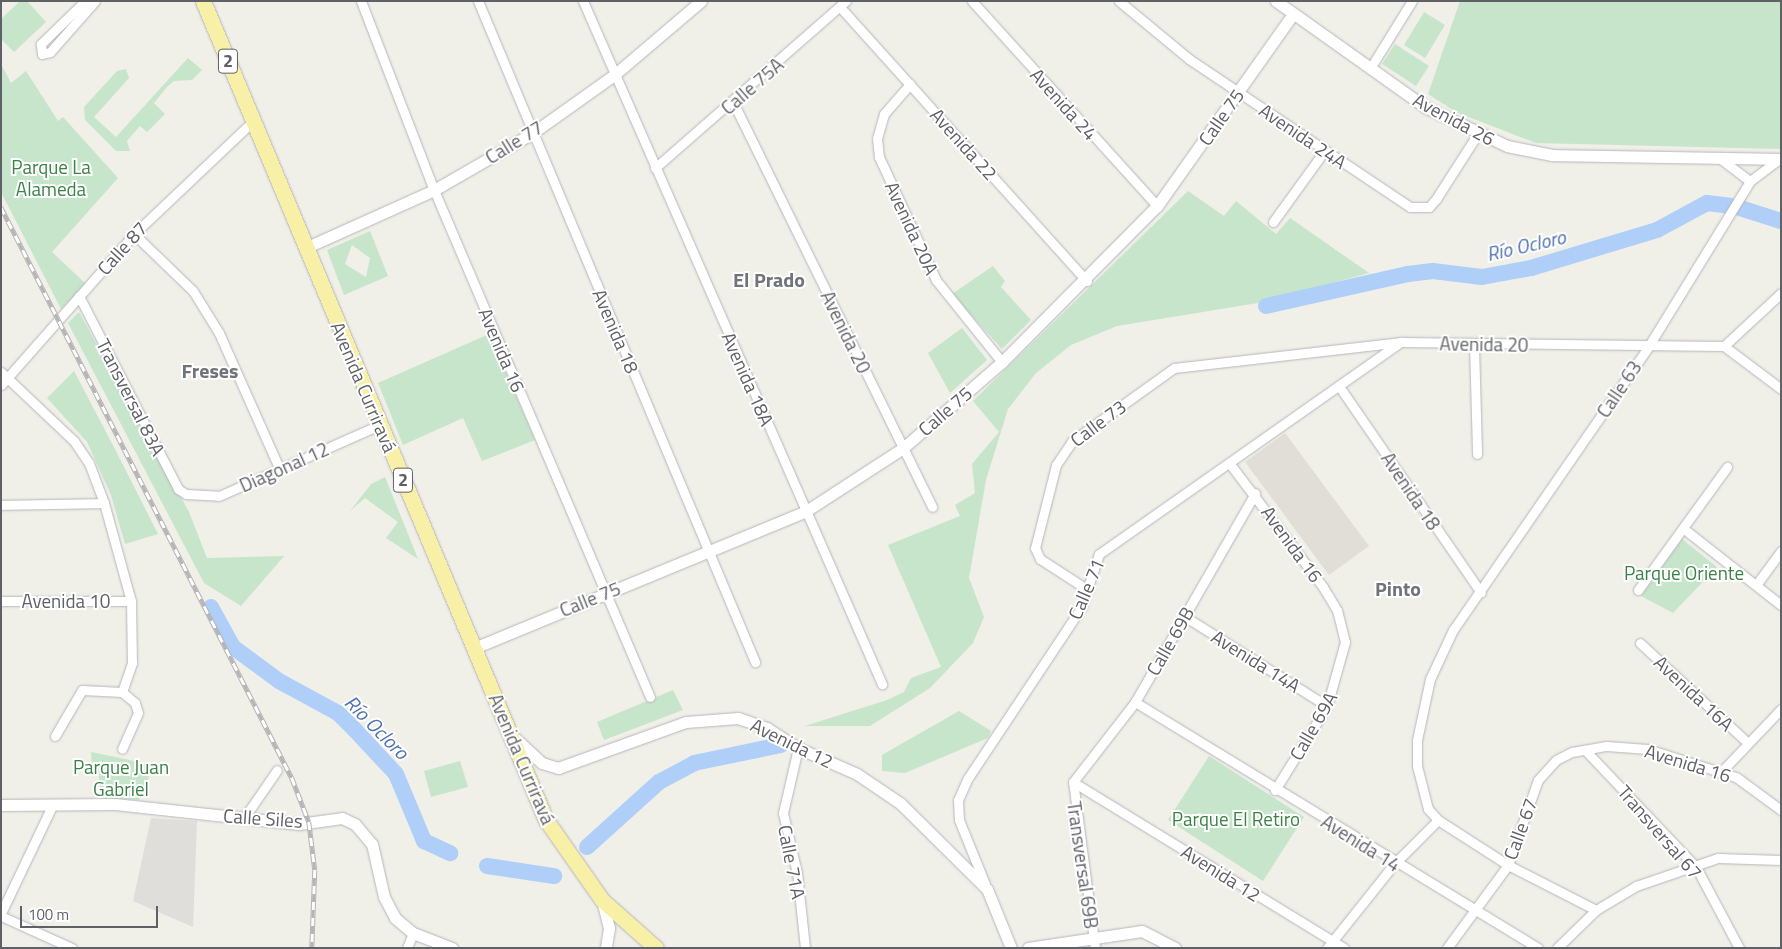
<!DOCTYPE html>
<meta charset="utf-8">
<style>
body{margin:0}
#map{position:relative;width:1782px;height:949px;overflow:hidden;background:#f0efe8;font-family:"Titillium Web",sans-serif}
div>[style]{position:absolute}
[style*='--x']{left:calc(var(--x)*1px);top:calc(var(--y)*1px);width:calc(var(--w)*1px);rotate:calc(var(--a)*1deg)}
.industrial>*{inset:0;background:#dfdeda}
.education>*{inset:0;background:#e0ded6}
.green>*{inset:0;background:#c7e5cb}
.river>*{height:16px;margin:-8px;padding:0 8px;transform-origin:8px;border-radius:8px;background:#afcff9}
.roads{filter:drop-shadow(0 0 1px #b5b6bb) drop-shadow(0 0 1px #b5b6bb)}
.minor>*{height:9px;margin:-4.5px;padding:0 4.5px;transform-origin:4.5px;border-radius:4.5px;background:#fff}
.tertiary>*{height:11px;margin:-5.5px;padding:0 5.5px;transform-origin:5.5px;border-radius:5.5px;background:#fff}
.trunk>*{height:15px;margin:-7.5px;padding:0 7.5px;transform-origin:7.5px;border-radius:7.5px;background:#f7f0a6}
.rail>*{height:4.5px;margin-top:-2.25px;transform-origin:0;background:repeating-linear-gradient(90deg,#fff 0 8px,#b5b5b7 0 16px);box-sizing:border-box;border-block:1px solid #b5b5b7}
span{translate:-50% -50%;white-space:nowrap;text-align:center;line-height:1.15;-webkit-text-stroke:4px #fff;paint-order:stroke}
.shield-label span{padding:1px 4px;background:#fff;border:1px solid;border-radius:4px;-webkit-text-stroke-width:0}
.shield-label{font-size:18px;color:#5f6167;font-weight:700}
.street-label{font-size:19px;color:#5f6167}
.park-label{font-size:19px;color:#3c8148}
.water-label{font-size:20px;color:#4f72b3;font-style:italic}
.neighbourhood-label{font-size:20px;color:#707379;font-weight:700}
.frame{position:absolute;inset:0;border:2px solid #5f6167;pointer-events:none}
.scale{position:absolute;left:20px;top:906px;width:138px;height:22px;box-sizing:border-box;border:2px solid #5f6167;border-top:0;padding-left:6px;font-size:15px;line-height:18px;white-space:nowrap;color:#5f6167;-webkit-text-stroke:4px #fff;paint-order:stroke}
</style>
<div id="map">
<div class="industrial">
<i style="clip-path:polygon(151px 818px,197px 821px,193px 927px,133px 901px)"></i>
</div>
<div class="education">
<i style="clip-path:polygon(1285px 433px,1369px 546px,1329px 575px,1245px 462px)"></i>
</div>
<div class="green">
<i style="clip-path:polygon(20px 1px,27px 1px,46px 22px,14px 52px,1px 39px,1px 19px)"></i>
<i style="clip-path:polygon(1460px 1px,1781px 1px,1781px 149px,1536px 143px,1456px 112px,1428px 94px)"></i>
<i style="clip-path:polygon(1424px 12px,1445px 25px,1425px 58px,1404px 45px)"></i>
<i style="clip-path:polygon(1395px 44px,1429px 66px,1416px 86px,1382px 64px)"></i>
<i style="clip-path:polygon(188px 58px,202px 70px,192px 80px,174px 81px,167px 87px,154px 103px,165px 114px,147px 132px,140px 126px,127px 141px,130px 151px,116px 151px,85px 120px,84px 107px,117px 71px,126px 69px,129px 78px,94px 117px,116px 137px)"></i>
<i style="clip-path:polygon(1px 64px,11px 83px,26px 71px,58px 121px,63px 117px,118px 178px,52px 252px,86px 284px,61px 309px,1px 192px)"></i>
<i style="clip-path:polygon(1188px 191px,1224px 216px,1236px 201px,1276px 234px,1290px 218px,1369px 273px,1264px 302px,1117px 326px,1071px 345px,1036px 373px,1008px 409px,986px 480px,969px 578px,984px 617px,973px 643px,930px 688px,870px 726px,805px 726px,887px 700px,904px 692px,911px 678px,941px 667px,888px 545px,960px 516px,955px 505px,975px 493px,972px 464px,999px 432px,973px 401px)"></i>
<i style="clip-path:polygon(evenodd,370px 231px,388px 276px,344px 295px,327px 250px,370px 231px,352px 245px,370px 258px,366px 277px,345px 264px,352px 245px)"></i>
<i style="clip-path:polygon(993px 266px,1005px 281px,1001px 287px,1031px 320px,1002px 349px,952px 294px)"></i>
<i style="clip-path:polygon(79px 312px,189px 512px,207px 558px,284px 556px,241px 606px,204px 583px,68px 323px)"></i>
<i style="clip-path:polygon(962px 328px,987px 360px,950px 393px,928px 353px)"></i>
<i style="clip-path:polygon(489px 334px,535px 440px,482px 461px,463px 418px,403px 445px,378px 383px)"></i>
<i style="clip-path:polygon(74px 371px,117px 453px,158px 534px,125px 544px,111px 495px,87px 442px,47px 398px)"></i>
<i style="clip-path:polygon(385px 477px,418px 559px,386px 538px,398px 522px,365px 498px,350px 511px,371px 484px)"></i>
<i style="clip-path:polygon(1682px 539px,1717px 567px,1673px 613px,1641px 596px)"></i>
<i style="clip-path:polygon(673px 690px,683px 710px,604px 740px,597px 722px)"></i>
<i style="clip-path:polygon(959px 711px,991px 731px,988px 738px,905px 773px,882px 771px,882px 755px)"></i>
<i style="clip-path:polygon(91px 752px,154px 765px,139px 800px,101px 798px,98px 767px,92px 767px)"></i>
<i style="clip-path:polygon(1209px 756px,1304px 817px,1263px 881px,1168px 820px)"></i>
<i style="clip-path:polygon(460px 761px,468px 787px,431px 797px,424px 771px)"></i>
</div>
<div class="river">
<i style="--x:1740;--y:208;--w:43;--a:17.6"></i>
<i style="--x:1266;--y:306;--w:146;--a:-12.7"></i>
<i style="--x:1408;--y:274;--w:25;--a:-7"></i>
<i style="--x:1433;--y:271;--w:49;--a:7"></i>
<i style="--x:1482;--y:277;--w:50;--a:-10.4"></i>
<i style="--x:1531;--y:268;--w:132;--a:-16.8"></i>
<i style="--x:1657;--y:230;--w:57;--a:-28.4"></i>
<i style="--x:1707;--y:203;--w:23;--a:7"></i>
<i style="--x:211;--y:607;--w:46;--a:61.2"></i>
<i style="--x:233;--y:647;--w:57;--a:36.5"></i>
<i style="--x:279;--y:681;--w:67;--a:28.5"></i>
<i style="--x:338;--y:713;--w:24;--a:45"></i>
<i style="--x:355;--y:730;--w:60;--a:47"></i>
<i style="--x:396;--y:774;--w:73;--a:67.3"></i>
<i style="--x:424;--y:841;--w:29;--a:25"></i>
<i style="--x:587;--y:847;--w:97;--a:-42.1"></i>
<i style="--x:659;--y:782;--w:40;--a:-28"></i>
<i style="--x:694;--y:763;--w:89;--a:-11.7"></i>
<i style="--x:487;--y:866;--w:68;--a:8.5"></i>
</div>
<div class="roads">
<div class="minor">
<i style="--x:85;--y:1;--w:62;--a:135.7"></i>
<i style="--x:41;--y:44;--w:10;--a:84"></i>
<i style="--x:42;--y:54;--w:8;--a:-14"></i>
<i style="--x:50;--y:52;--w:68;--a:-48.6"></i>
<i style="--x:361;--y:1;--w:203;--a:68.9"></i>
<i style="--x:434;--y:190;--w:551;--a:66.92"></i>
<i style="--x:478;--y:1;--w:717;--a:67.26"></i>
<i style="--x:583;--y:1;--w:746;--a:66.36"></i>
<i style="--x:972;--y:1;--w:276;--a:47.9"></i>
<i style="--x:1119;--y:1;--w:91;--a:39.6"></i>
<i style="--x:1189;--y:59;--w:266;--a:33.8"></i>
<i style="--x:1410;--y:207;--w:19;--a:0"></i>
<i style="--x:1429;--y:207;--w:11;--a:-49"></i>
<i style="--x:1436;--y:199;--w:76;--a:-57.4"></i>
<i style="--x:840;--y:7;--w:369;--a:48"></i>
<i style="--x:1371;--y:67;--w:78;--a:-58.2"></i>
<i style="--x:910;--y:84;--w:40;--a:131"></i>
<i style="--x:884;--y:114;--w:25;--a:106"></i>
<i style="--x:877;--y:138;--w:19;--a:84"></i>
<i style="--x:879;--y:157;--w:136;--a:65.1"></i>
<i style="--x:936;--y:280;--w:105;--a:51.2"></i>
<i style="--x:734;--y:104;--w:449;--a:63.8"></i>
<i style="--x:1718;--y:157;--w:40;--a:37"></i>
<i style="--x:655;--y:168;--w:254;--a:-41.2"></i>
<i style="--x:1273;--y:222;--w:89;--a:-54.2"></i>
<i style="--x:134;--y:234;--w:82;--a:44"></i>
<i style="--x:193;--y:291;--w:49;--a:58.2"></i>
<i style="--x:219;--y:333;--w:150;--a:66"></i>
<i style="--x:79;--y:296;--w:217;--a:62.8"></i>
<i style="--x:178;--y:489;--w:9;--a:32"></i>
<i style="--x:186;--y:494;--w:33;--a:3"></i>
<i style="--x:219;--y:496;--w:175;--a:-23.9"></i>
<i style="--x:1474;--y:344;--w:110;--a:88.4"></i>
<i style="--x:1724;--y:346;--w:78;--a:-42.9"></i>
<i style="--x:1;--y:372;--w:100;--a:43.4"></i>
<i style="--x:74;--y:441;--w:27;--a:56"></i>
<i style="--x:89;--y:463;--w:43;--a:69.4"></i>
<i style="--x:104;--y:503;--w:102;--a:74.6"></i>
<i style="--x:131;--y:601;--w:62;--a:89.1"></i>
<i style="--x:132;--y:663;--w:31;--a:109"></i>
<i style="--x:1;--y:385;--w:201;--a:-48.6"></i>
<i style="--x:134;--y:234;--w:164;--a:-43.5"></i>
<i style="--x:1341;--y:389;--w:247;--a:55.5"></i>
<i style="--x:1230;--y:464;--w:154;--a:52.9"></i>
<i style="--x:1323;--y:587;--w:27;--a:59"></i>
<i style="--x:1337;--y:610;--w:33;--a:76"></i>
<i style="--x:1345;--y:642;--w:66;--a:105.7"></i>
<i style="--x:1327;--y:706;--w:99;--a:121.8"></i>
<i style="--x:1;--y:505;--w:103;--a:-1.1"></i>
<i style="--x:1684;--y:529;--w:123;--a:38.1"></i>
<i style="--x:1756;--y:585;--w:42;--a:-53.7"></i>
<i style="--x:1088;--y:590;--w:57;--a:-147.1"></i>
<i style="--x:1040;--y:559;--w:12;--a:-114"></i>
<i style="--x:1035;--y:548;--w:86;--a:-75.8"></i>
<i style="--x:1056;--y:465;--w:29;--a:-56"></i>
<i style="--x:1072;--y:441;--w:125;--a:-35.6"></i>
<i style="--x:1174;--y:368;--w:229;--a:-6.5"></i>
<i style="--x:1402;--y:342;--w:322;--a:0.7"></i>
<i style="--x:1724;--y:346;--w:71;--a:37"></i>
<i style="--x:1638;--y:590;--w:152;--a:-54.1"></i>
<i style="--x:1;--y:601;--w:130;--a:0"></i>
<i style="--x:1184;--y:616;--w:169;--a:32.2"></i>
<i style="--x:1640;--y:643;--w:146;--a:42.8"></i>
<i style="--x:1135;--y:702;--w:472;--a:31.4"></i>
<i style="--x:55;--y:736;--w:53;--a:-59.6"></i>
<i style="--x:82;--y:690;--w:40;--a:2.9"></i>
<i style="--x:122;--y:692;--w:17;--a:40"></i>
<i style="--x:135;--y:703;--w:10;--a:73"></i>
<i style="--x:138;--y:713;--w:39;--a:114"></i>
<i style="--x:798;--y:748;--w:67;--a:103"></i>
<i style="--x:783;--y:813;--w:62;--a:76.9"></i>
<i style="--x:797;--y:873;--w:75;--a:83.9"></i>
<i style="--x:1585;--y:750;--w:161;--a:46.5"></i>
<i style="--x:1696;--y:867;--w:92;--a:62"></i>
<i style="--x:1721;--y:772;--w:87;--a:-46.4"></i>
<i style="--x:1073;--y:782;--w:318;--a:31.5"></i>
<i style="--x:244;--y:818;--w:58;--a:-55.5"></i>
<i style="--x:985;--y:884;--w:69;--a:-112.1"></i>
<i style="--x:959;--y:820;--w:20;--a:-93"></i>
<i style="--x:958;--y:800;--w:24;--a:-66"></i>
<i style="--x:968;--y:778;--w:204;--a:-56.4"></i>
<i style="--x:1081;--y:608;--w:57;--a:-71.6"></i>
<i style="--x:1099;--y:554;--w:369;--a:-35.1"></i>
<i style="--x:1596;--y:910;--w:99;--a:-152.9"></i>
<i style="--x:1508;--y:865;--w:83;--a:-147.3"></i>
<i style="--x:1438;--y:820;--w:15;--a:-132"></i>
<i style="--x:1428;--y:809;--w:44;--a:-104.3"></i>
<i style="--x:1417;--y:766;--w:26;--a:-90"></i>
<i style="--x:1417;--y:740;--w:62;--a:-78"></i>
<i style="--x:1430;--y:679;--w:54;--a:-64.9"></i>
<i style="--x:1453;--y:630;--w:344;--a:-55.4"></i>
<i style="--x:1648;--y:347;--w:195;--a:-58.4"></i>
<i style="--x:1750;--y:181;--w:36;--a:-37"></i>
<i style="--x:1;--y:913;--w:121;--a:-64.5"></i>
<i style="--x:1;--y:916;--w:78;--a:24.3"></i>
<i style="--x:407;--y:948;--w:16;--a:-68"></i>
<i style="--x:1095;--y:948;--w:167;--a:-97.5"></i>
<i style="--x:1073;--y:782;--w:101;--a:-52.2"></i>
<i style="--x:1135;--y:702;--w:241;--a:-60.1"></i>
<i style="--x:1327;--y:948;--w:107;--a:-51.4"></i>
<i style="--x:1394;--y:864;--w:62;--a:-45"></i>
<i style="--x:1447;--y:948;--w:103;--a:-53.7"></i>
<i style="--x:1508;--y:865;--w:90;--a:-70.6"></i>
<i style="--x:1538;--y:780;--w:27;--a:-48"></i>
<i style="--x:1556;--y:760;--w:18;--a:-27"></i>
<i style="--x:1572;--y:752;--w:35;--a:-10"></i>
<i style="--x:1606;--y:746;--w:42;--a:4.1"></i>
<i style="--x:1648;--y:749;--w:92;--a:17.7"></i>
<i style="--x:1736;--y:777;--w:56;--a:36.3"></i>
<i style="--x:1557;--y:948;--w:54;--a:-44.3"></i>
<i style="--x:1596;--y:910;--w:47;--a:-31"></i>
<i style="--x:1636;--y:886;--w:87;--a:-18.9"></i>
<i style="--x:1718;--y:858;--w:63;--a:1.8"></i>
</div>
<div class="tertiary">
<i style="--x:1276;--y:1;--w:183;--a:35.4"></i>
<i style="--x:1425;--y:107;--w:91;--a:25.4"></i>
<i style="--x:1507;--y:146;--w:46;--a:11.3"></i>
<i style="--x:1552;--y:155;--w:229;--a:1"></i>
<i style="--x:305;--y:248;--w:141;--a:-24.2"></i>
<i style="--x:434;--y:190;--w:112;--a:-30"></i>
<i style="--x:531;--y:134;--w:102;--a:-35.4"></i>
<i style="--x:614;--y:75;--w:114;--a:-40.4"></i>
<i style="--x:474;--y:648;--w:359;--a:-22.4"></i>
<i style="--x:806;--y:511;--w:116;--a:-33"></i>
<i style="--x:903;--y:448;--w:131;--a:-41"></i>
<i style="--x:1002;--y:362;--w:220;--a:-45.2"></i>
<i style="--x:1157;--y:206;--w:235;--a:-54.7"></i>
<i style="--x:514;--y:737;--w:38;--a:43"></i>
<i style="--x:542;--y:763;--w:17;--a:17"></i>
<i style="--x:558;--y:768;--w:136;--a:-19.8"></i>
<i style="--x:686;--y:722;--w:52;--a:-4.4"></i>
<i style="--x:738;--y:718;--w:31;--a:19"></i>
<i style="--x:767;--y:728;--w:37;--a:33"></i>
<i style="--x:798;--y:748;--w:64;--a:23.8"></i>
<i style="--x:857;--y:774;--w:52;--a:34"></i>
<i style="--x:900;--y:803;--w:122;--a:44.7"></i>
<i style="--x:987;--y:889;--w:64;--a:67.9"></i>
<i style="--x:1;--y:805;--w:114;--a:-0.5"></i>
<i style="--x:115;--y:804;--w:185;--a:6.2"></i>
<i style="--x:299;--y:824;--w:43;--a:-7.9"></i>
<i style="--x:342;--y:818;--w:14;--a:25"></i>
<i style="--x:355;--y:824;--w:26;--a:50"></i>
<i style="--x:372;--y:844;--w:54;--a:77.2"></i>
<i style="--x:384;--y:897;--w:24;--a:62"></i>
<i style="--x:395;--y:918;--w:23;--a:40"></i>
<i style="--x:413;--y:933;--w:42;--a:21"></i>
<i style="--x:602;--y:900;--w:29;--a:76"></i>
<i style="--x:609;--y:928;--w:20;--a:99"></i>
<i style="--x:1028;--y:948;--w:115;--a:-8.5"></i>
<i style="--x:1142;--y:931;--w:37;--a:27"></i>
</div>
<div class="trunk">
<i style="--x:203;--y:1;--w:888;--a:67.28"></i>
<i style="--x:546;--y:820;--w:98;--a:55"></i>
<i style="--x:602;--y:900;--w:72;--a:41.6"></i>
</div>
</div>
<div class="rail">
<i style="--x:1;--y:207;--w:641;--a:63"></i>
<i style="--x:292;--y:778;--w:47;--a:68.9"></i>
<i style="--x:309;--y:822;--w:48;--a:82.9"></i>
<i style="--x:315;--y:870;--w:78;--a:92.2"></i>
</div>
<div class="shield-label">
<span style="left:228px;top:61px">2</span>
<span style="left:403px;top:480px">2</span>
</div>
<div class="street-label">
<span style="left:752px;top:86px;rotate:-41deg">Calle 75A</span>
<span style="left:1064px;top:104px;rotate:48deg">Avenida 24</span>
<span style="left:1221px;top:117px;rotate:-55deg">Calle 75</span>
<span style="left:1454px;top:119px;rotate:28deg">Avenida 26</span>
<span style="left:1303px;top:136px;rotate:34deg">Avenida 24A</span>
<span style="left:514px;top:142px;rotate:-32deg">Calle 77</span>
<span style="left:964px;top:144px;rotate:48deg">Avenida 22</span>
<span style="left:912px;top:228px;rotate:65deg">Avenida 20A</span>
<span style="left:122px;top:248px;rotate:-48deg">Calle 87</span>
<span style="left:616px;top:331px;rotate:67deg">Avenida 18</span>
<span style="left:846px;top:332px;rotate:64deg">Avenida 20</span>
<span style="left:1484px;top:344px;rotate:1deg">Avenida 20</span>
<span style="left:502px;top:350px;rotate:67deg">Avenida 16</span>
<span style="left:748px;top:379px;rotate:66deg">Avenida 18A</span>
<span style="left:364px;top:387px;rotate:67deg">Avenida Curriravá</span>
<span style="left:1619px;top:389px;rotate:-56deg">Calle 63</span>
<span style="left:131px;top:397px;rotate:63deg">Transversal 83A</span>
<span style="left:945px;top:411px;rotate:-41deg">Calle 75</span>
<span style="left:1098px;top:423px;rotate:-37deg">Calle 73</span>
<span style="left:284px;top:467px;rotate:-24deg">Diagonal 12</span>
<span style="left:1411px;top:491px;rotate:56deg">Avenida 18</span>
<span style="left:1292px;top:544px;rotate:54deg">Avenida 16</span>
<span style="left:1086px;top:589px;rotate:-67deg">Calle 71</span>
<span style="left:590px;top:599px;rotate:-22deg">Calle 75</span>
<span style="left:66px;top:601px">Avenida 10</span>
<span style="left:1170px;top:641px;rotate:-60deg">Calle 69B</span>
<span style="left:1256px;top:661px;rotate:32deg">Avenida 14A</span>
<span style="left:1694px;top:693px;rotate:43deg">Avenida 16A</span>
<span style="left:1313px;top:726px;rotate:-60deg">Calle 69A</span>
<span style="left:792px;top:743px;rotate:26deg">Avenida 12</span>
<span style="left:522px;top:759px;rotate:67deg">Avenida Curriravá</span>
<span style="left:1688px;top:763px;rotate:17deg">Avenida 16</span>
<span style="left:263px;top:818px;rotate:4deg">Calle Siles</span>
<span style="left:1520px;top:829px;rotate:-70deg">Calle 67</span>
<span style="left:1660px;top:832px;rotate:49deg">Transversal 67</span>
<span style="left:1361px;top:843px;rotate:32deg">Avenida 14</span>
<span style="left:792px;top:862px;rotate:79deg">Calle 71A</span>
<span style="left:1083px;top:865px;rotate:82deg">Transversal 69B</span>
<span style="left:1221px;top:873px;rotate:32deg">Avenida 12</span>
</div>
<div class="park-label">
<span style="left:51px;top:178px">Parque La<br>Alameda</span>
<span style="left:1684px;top:573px">Parque Oriente</span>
<span style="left:121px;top:778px">Parque Juan<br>Gabriel</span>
<span style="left:1236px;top:819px">Parque El Retiro</span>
</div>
<div class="water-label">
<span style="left:1526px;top:245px;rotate:-13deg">Río Ocloro</span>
<span style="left:377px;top:727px;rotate:45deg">Río Ocloro</span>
</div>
<div class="neighbourhood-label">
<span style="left:769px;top:279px">El Prado</span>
<span style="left:210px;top:370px">Freses</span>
<span style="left:1398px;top:588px">Pinto</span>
</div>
<div class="frame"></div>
<div class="scale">100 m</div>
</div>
